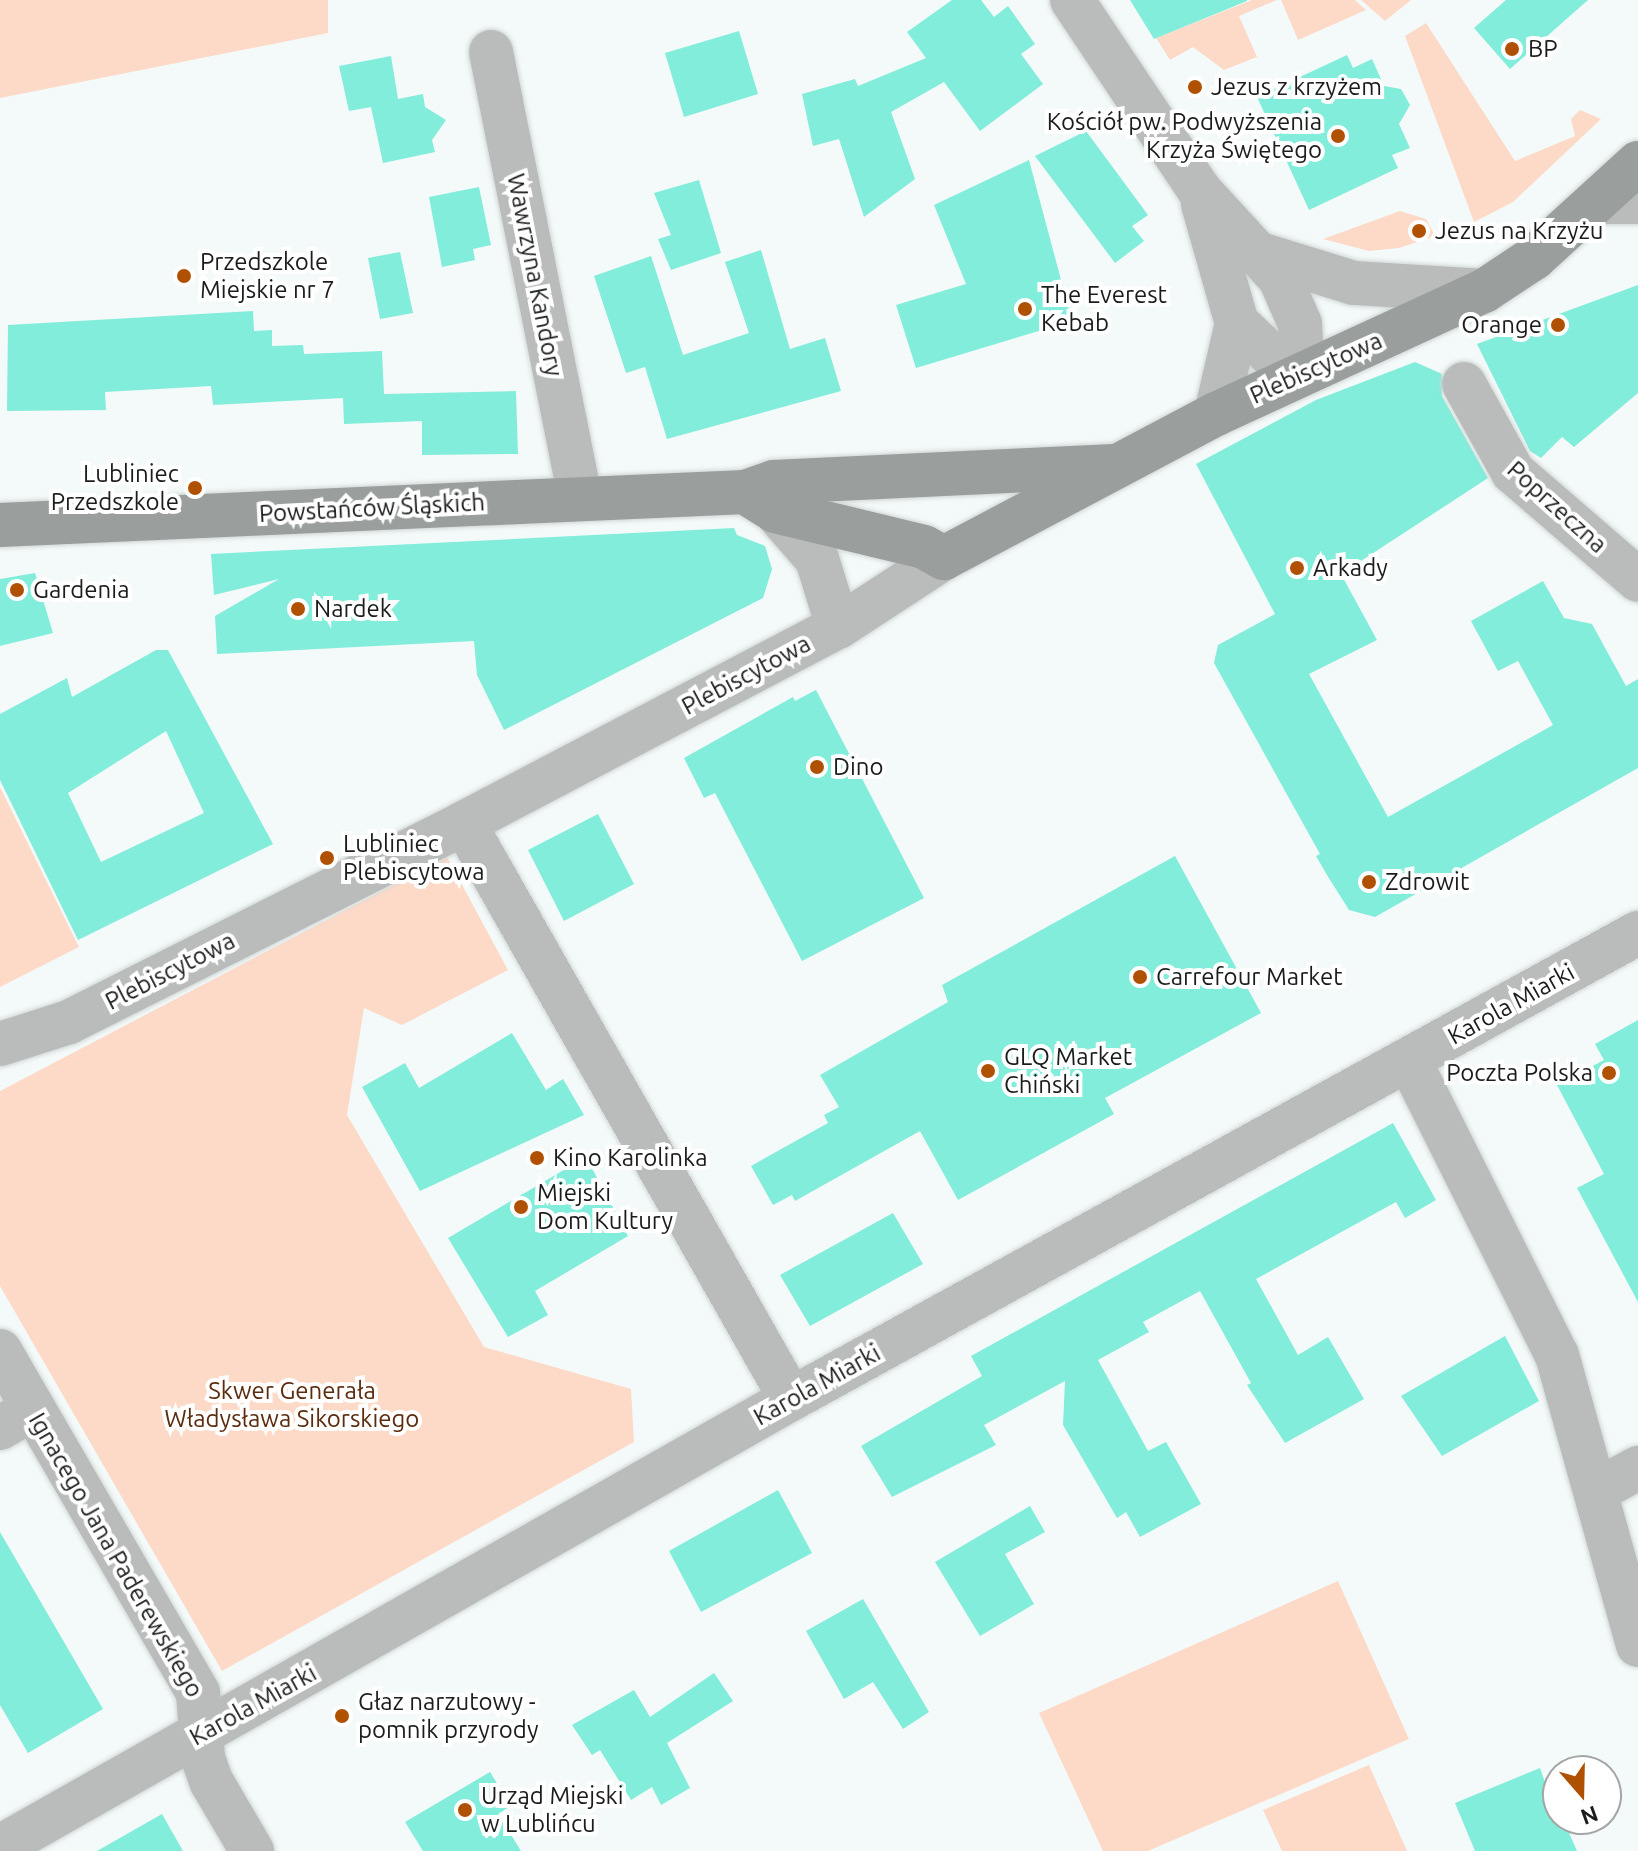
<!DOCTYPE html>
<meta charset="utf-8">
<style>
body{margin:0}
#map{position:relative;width:1638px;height:1851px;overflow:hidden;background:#f4faf9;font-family:Ubuntu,sans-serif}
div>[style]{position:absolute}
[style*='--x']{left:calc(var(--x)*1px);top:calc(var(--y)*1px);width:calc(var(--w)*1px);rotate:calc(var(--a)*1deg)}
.green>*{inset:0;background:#fddac8}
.building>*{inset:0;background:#81edda}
.roads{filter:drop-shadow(0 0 2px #d1d7d6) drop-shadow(0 0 2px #d1d7d6)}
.minor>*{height:44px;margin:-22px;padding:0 22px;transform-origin:22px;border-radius:22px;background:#b9bcbb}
.tertiary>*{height:44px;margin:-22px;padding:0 22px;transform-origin:22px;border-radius:22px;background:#b9bcbb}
.secondary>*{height:44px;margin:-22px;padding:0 22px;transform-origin:22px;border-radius:22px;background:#9a9e9d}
.dots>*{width:22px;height:22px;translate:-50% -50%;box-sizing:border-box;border:4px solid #fff;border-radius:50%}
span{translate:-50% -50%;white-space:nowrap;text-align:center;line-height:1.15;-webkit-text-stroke:8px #fff;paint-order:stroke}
.poi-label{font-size:24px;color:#1b1d1d}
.left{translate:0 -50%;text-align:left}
.right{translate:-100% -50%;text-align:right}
.street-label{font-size:24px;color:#1b1d1d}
.park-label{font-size:24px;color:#5b2c0e}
.north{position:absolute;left:1542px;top:1755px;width:80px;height:80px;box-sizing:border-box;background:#fff;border:2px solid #a4a5a5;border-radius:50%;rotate:160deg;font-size:22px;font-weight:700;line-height:32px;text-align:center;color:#1b1d1d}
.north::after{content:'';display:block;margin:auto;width:28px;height:36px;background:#b05102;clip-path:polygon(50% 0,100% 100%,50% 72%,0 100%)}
</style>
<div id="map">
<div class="green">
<i style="clip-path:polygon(0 0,328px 0,328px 33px,0 98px)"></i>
<i style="clip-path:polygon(1252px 0,1277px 0,1239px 16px,1257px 57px,1224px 70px,1193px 47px,1170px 60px,1156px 38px)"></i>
<i style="clip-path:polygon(1281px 0,1355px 0,1366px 10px,1298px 40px)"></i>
<i style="clip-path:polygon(1361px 0,1411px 0,1385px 21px)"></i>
<i style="clip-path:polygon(1426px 23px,1515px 161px,1575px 136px,1571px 119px,1580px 110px,1601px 119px,1513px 202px,1474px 222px,1405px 36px)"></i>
<i style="clip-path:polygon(1400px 211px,1426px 219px,1435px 236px,1399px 248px,1369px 251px,1323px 239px)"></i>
<i style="clip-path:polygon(0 787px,79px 947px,0 987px)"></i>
<i style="clip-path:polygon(447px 857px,508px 970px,402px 1025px,364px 1008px,347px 1115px,484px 1347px,631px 1389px,634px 1442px,222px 1671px,0 1286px,0 1091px)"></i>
<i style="clip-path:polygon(1338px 1581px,1409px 1739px,1148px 1851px,1103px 1851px,1039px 1713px)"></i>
<i style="clip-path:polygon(1369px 1765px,1407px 1851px,1282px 1851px,1263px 1810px)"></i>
</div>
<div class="building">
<i style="clip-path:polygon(952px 0,981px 0,994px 17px,1008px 6px,1035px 44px,1021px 54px,1043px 84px,980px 131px,944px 82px,891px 112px,915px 179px,864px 217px,839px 139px,813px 146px,802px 94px,855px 79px,858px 86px,926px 58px,907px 32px)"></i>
<i style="clip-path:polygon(1130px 0,1247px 0,1247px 1px,1154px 39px)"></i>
<i style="clip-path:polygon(1506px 0,1588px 0,1510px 69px,1474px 28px)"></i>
<i style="clip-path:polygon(739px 31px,758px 94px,684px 117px,665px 53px)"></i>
<i style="clip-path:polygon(1347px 55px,1353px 68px,1372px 59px,1384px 86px,1401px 89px,1410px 105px,1399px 124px,1410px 148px,1392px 155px,1398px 168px,1309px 210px,1257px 97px)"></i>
<i style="clip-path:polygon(391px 56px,398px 99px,423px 94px,425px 107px,446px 120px,432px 140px,435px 152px,383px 163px,371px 107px,349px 111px,339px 66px)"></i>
<i style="clip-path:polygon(1086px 131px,1148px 215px,1132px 226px,1144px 241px,1115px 263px,1035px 156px)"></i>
<i style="clip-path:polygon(1029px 160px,1072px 321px,916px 368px,896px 305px,966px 284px,934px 205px)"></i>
<i style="clip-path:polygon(699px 180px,721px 253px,671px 270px,658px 239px,671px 235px,654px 193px)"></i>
<i style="clip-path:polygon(479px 187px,491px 245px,473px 249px,475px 260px,442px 267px,429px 197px)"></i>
<i style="clip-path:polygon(761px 250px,790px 349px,825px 338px,841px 391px,667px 439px,645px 367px,626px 373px,594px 276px,651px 256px,683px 355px,749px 333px,725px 262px)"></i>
<i style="clip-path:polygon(400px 252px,413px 313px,380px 319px,368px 258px)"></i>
<i style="clip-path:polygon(1638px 285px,1638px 393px,1574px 447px,1562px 437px,1541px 458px,1530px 451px,1477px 344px)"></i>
<i style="clip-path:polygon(253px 311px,254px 331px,272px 330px,272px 346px,303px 345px,304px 354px,382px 351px,384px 394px,516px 391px,518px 454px,422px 455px,422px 421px,344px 424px,343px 398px,213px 405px,211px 386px,105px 392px,106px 410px,7px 411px,8px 325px)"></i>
<i style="clip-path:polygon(1415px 362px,1442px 374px,1442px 396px,1488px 478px,1341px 574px,1377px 640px,1309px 674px,1388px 817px,1553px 725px,1518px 661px,1498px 671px,1471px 621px,1543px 581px,1564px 618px,1592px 624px,1626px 686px,1638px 679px,1638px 768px,1375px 917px,1349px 910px,1327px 875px,1316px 856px,1320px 854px,1214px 663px,1218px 645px,1275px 614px,1196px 464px,1316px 400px)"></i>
<i style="clip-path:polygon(734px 528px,737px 535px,765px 546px,772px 569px,763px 598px,504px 730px,477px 675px,474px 641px,217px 654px,215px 616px,279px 579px,214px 595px,211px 554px)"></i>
<i style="clip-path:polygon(35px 573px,53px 633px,0 646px,0 579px)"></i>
<i style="clip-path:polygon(evenodd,156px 650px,168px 650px,273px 844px,78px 940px,0 780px,0 714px,67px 678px,72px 697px,156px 650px,166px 731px,204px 813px,101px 862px,68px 793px,166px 731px)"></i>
<i style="clip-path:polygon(816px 690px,924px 898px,802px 961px,715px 793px,704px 798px,684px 758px,793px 697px,795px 701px)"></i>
<i style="clip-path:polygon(598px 814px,634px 884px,564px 921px,528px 850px)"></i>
<i style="clip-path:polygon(1175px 856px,1261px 1013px,1105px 1098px,1114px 1114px,958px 1200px,920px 1131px,795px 1201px,792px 1195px,773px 1205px,751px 1166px,828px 1123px,824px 1115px,839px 1107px,820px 1075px,948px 1002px,942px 985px)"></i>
<i style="clip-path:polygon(1638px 1020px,1638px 1302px,1577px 1188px,1604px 1174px,1557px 1085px,1604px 1060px,1595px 1044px)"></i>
<i style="clip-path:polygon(512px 1033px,546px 1090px,563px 1079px,584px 1115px,420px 1191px,362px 1087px,405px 1063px,419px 1088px)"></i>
<i style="clip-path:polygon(1393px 1123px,1436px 1200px,1405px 1218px,1396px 1202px,1256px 1279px,1298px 1355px,1328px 1337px,1364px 1399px,1285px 1443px,1247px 1385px,1251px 1383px,1200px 1291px,1143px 1322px,1149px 1332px,1098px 1360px,1148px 1451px,1166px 1442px,1201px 1504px,1140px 1537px,1126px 1512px,1117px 1518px,1063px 1425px,1065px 1381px,984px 1425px,996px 1445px,892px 1497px,861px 1446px,982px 1376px,971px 1356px)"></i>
<i style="clip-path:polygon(586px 1157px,628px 1236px,535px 1291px,548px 1315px,508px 1337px,448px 1238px)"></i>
<i style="clip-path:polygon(893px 1213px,923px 1264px,810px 1326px,780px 1275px)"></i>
<i style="clip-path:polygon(1505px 1336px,1539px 1401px,1442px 1456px,1401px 1396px)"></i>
<i style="clip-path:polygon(778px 1490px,812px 1553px,701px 1612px,669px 1551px)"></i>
<i style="clip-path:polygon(1030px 1506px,1045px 1532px,1005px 1554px,1034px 1604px,980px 1636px,935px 1562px)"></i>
<i style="clip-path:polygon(0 1532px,103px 1709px,28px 1753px,0 1705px)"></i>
<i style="clip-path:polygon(863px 1599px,929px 1712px,903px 1729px,873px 1682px,844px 1699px,806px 1631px)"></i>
<i style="clip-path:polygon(714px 1673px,733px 1701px,667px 1743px,690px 1788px,661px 1805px,652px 1787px,631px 1800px,600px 1750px,592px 1755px,572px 1725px,634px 1690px,650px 1717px)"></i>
<i style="clip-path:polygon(1540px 1768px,1558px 1819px,1563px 1819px,1577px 1851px,1475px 1851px,1455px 1803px)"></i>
<i style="clip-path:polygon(490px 1772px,511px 1806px,498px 1814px,521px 1851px,423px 1851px,405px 1822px)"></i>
<i style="clip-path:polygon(162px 1814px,183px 1851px,97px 1851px)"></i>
</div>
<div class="roads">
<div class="minor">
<i style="--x:491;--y:52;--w:455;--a:78.7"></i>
<i style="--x:1464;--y:384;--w:101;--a:60.9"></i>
<i style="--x:1513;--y:472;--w:165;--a:40.8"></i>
<i style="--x:464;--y:823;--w:662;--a:60.42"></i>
<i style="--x:1409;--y:1060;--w:330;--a:63.4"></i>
<i style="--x:1557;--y:1355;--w:301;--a:74.4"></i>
<i style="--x:0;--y:1428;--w:38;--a:-30"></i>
<i style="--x:1596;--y:1491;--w:48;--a:-28.7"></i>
<i style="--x:0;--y:1847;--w:909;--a:-29.53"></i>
<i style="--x:791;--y:1399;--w:967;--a:-28.82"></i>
</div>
<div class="tertiary">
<i style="--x:1072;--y:0;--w:229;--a:56.2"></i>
<i style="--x:1199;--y:190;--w:120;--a:47.4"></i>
<i style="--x:1280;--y:278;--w:50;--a:66.5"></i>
<i style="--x:1300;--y:324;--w:49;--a:86.5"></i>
<i style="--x:1596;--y:202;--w:42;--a:0"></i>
<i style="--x:1203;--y:204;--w:124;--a:74.1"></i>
<i style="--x:1237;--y:323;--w:45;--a:43.2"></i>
<i style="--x:1270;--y:354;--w:38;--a:30"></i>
<i style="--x:1263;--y:255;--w:95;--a:17.1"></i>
<i style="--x:1354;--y:283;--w:130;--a:3.5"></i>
<i style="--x:1216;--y:414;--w:93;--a:-77"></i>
<i style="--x:775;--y:511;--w:64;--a:48.8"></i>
<i style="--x:817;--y:559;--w:71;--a:72.8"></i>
<i style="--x:0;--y:1044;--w:72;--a:-17.7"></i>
<i style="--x:69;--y:1022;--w:442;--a:-26.7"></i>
<i style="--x:464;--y:823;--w:422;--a:-27.7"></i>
<i style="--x:838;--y:627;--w:126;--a:-33.1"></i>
<i style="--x:0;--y:1351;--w:395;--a:59.9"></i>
<i style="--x:198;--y:1693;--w:65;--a:85.6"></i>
<i style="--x:203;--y:1758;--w:24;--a:71"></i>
<i style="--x:211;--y:1781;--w:81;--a:59.6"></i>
</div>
<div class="secondary">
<i style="--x:745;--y:492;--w:36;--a:32"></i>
<i style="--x:775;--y:511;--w:153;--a:13.6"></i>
<i style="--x:924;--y:547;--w:23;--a:29"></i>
<i style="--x:944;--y:558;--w:308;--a:-27.9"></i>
<i style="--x:1216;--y:414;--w:295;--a:-24.7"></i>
<i style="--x:1484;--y:291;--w:60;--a:-33.4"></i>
<i style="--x:1534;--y:258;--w:141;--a:-42.4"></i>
<i style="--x:0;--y:525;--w:746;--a:-2.54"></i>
<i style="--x:745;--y:492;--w:31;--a:-19"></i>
<i style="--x:774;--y:482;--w:340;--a:-2.7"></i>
</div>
</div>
<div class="dots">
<i style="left:1512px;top:49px;background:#b05102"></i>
<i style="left:1195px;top:87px;background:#b05102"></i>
<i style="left:1338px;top:136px;background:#b05102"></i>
<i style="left:1419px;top:231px;background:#b05102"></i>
<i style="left:184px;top:276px;background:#b05102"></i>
<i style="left:1025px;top:309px;background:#b05102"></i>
<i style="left:1558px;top:325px;background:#b05102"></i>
<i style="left:195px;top:488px;background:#b05102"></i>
<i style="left:1297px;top:568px;background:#b05102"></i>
<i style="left:17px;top:590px;background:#b05102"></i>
<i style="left:298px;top:609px;background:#b05102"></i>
<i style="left:817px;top:767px;background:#b05102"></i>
<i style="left:327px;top:858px;background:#b05102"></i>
<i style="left:1369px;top:882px;background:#b05102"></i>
<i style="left:1140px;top:977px;background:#b05102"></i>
<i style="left:988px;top:1071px;background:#b05102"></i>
<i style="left:1609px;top:1073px;background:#b05102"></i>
<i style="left:537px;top:1158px;background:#b05102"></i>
<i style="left:521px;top:1207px;background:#b05102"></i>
<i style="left:342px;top:1716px;background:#b05102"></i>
<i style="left:465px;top:1810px;background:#b05102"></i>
</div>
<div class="poi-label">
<span class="left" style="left:1528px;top:49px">BP</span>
<span class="left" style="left:1211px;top:87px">Jezus z krzyżem</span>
<span class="right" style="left:1322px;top:136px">Kościół pw. Podwyższenia<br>Krzyża Świętego</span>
<span class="left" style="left:1435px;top:231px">Jezus na Krzyżu</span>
<span class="left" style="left:200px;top:276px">Przedszkole<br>Miejskie nr 7</span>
<span class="left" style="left:1041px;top:309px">The Everest<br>Kebab</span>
<span class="right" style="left:1542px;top:325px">Orange</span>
<span class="right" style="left:179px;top:488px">Lubliniec<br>Przedszkole</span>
<span class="left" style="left:1313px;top:568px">Arkady</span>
<span class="left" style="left:33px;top:590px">Gardenia</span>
<span class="left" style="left:314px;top:609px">Nardek</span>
<span class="left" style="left:833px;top:767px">Dino</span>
<span class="left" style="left:343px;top:858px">Lubliniec<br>Plebiscytowa</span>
<span class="left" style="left:1385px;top:882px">Zdrowit</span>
<span class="left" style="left:1156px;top:977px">Carrefour Market</span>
<span class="left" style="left:1004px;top:1071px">GLQ Market<br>Chiński</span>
<span class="right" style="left:1593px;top:1073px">Poczta Polska</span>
<span class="left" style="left:553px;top:1158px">Kino Karolinka</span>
<span class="left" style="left:537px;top:1207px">Miejski<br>Dom Kultury</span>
<span class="left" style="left:358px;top:1716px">Głaz narzutowy -<br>pomnik przyrody</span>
<span class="left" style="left:481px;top:1810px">Urząd Miejski<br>w Lublińcu</span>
</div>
<div class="street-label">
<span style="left:535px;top:275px;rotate:79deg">Wawrzyna Kandory</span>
<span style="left:1316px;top:368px;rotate:-24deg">Plebiscytowa</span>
<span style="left:1557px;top:507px;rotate:42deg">Poprzeczna</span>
<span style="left:372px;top:508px;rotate:-3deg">Powstańców Śląskich</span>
<span style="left:746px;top:675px;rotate:-28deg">Plebiscytowa</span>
<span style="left:170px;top:971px;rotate:-27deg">Plebiscytowa</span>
<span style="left:1511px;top:1004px;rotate:-29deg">Karola Miarki</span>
<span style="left:817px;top:1385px;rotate:-29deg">Karola Miarki</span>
<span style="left:116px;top:1555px;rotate:60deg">Ignacego Jana Paderewskiego</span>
<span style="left:253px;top:1705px;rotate:-29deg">Karola Miarki</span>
</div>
<div class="park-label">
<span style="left:292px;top:1405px">Skwer Generała<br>Władysława Sikorskiego</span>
</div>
<div class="north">N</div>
</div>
